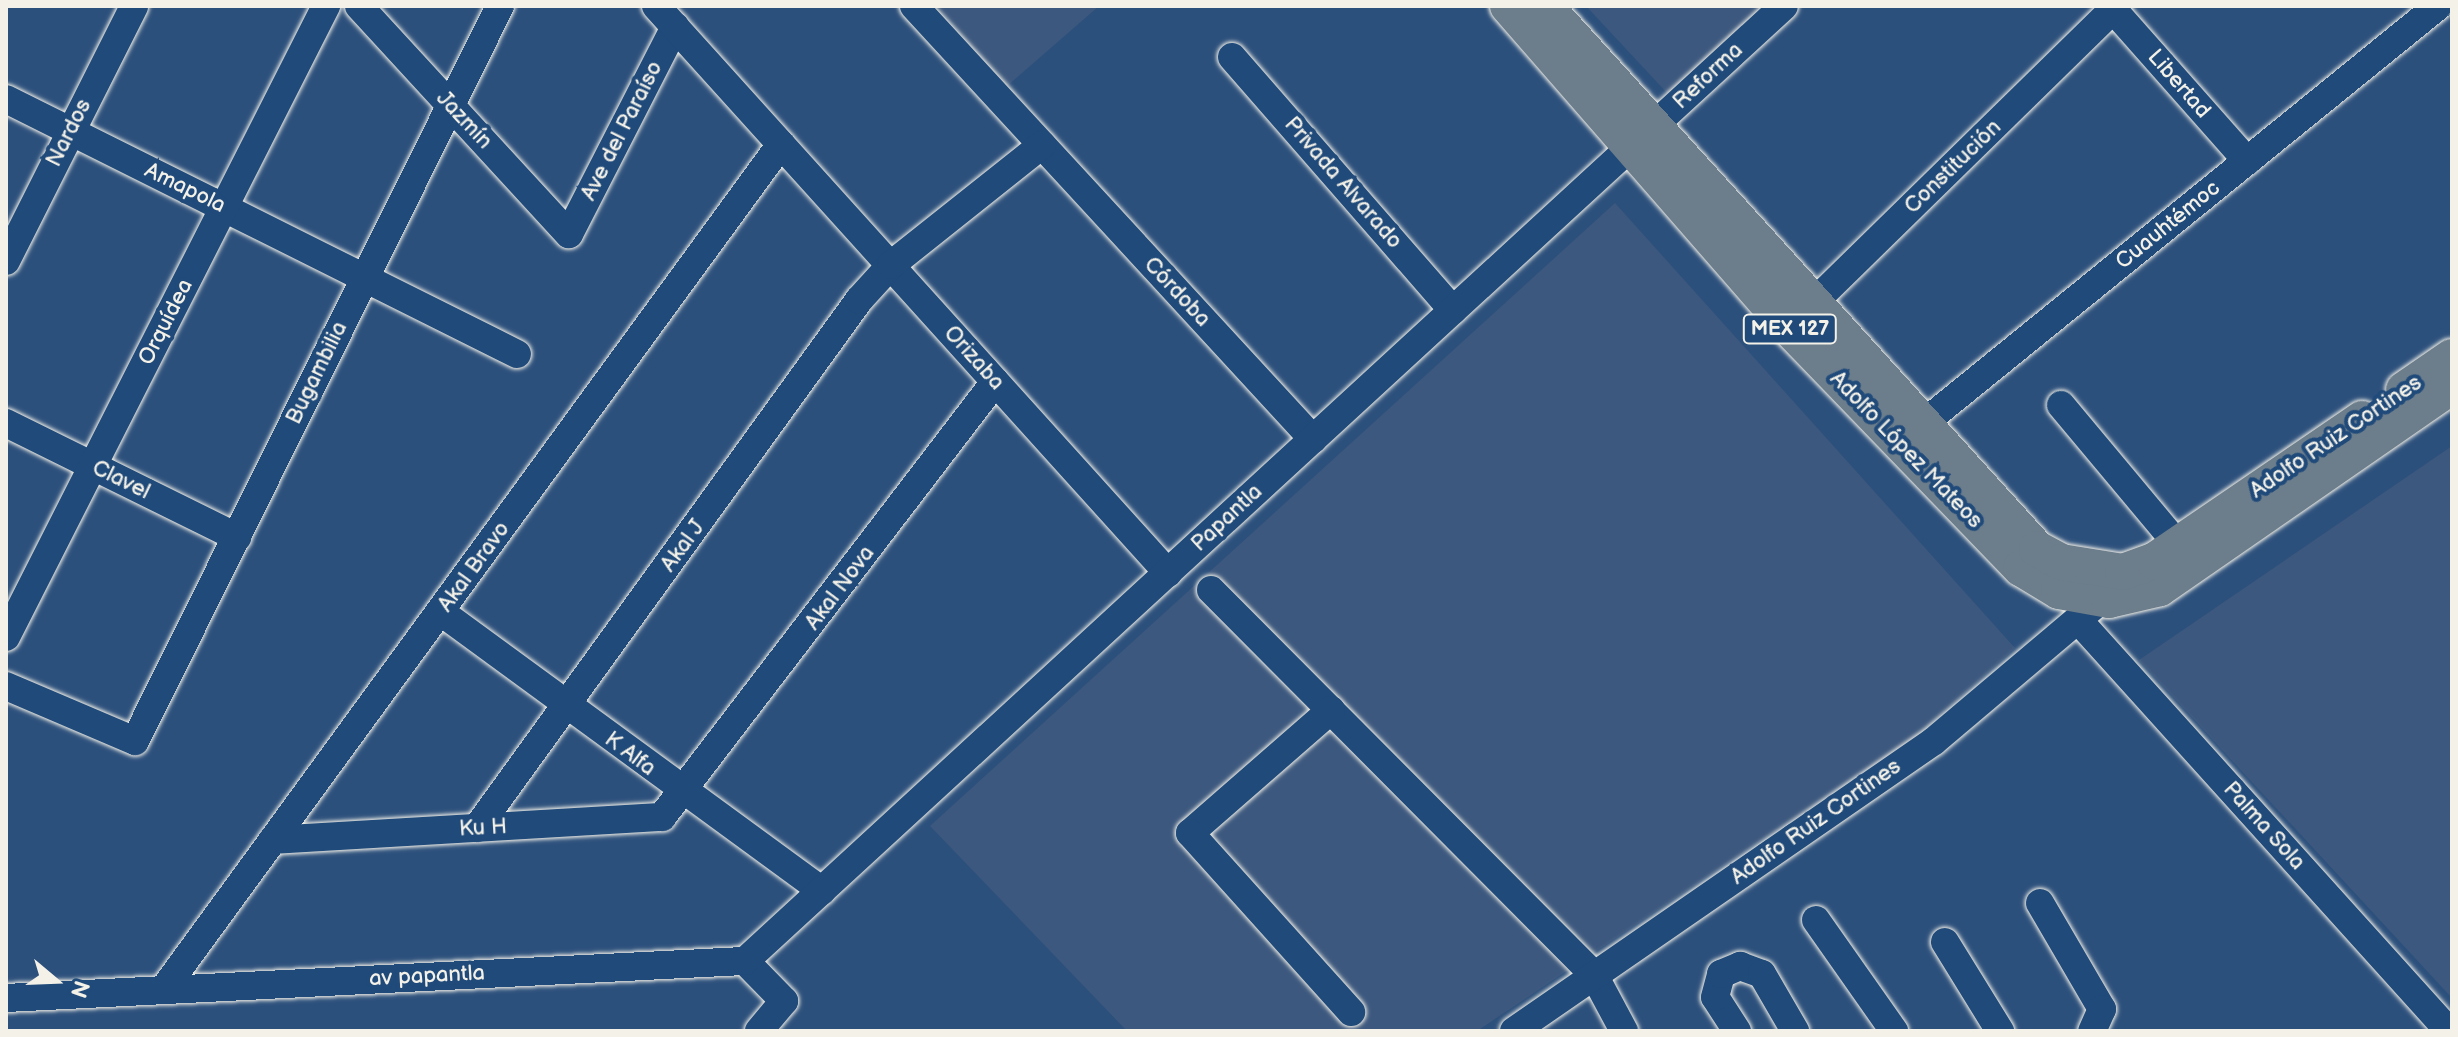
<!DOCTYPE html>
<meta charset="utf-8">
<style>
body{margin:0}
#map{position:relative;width:2458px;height:1037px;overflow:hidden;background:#2c507c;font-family:"Balsamiq Sans",sans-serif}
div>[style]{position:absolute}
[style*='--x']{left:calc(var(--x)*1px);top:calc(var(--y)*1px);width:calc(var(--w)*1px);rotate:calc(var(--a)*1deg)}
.built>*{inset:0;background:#3c587e}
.roads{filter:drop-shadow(0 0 2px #f4f1e8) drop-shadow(0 0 2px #f4f1e8)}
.minor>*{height:28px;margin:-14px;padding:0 14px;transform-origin:14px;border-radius:14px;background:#1f4a7a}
.major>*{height:36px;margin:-18px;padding:0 18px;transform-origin:18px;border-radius:18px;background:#6c7d8b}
span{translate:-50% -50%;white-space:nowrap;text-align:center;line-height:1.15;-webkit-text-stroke:8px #1f4a7a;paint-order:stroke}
.shield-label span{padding:2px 6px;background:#1f4a7a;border:2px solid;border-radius:6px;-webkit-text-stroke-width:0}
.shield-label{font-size:20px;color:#f4f1e8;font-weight:700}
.street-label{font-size:22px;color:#f4f1e8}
.frame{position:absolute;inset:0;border:8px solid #f4f1e8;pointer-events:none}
.north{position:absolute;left:16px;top:941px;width:80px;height:80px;-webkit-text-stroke:6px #1f4a7a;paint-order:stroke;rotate:109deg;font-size:22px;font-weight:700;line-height:32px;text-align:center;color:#f4f1e8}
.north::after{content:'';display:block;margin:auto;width:28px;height:36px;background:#f4f1e8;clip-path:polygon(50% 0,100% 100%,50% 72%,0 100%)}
</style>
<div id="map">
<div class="built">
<i style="clip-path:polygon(937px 6px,1099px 6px,1006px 87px)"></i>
<i style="clip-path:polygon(1586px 6px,1767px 6px,1668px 94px)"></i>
<i style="clip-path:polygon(1615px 203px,2015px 648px,1917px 736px,1477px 1031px,1127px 1031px,930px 826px)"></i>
<i style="clip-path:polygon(2452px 446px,2452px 998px,2139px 660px)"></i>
</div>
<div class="roads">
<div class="minor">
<i style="--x:359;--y:6;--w:310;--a:47.4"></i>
<i style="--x:569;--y:234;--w:233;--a:-62.9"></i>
<i style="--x:656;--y:6;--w:764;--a:47.92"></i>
<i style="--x:914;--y:6;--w:589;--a:47.34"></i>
<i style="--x:2110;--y:6;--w:207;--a:48.5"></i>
<i style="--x:1232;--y:57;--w:336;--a:48.9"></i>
<i style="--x:6;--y:99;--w:571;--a:26.52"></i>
<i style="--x:6;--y:261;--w:285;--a:-63.3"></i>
<i style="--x:1800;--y:316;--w:443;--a:-44.4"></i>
<i style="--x:2061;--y:405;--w:182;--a:50.1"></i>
<i style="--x:6;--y:423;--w:258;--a:26.3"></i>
<i style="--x:1909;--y:435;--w:681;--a:-39.04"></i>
<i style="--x:1211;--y:590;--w:543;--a:45.15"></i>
<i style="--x:1594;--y:975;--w:64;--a:61.8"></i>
<i style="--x:441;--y:612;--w:472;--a:36.2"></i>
<i style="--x:2079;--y:621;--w:552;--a:47.94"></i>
<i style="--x:6;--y:637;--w:708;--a:-63.11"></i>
<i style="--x:6;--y:686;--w:140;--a:23.1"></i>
<i style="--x:135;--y:741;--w:821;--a:-63.59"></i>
<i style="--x:1331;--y:710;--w:187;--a:138.9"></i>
<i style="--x:1190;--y:833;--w:241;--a:48"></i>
<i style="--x:477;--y:828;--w:652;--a:-54.11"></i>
<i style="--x:859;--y:300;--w:47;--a:-47.6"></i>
<i style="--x:891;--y:265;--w:193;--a:-38.5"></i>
<i style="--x:273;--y:840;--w:390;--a:-3.4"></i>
<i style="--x:662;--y:817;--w:548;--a:-52.57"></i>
<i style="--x:2040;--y:903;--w:123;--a:59.7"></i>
<i style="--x:2102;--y:1009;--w:24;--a:114"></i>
<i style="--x:1816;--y:920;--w:136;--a:54.9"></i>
<i style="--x:1945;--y:942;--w:105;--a:58.3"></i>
<i style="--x:745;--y:961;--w:56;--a:45.7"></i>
<i style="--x:784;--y:1001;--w:39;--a:130"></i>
<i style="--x:164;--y:989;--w:1046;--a:-53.86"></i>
<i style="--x:6;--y:998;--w:740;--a:-2.87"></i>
<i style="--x:745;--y:961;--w:1411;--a:-42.59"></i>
<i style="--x:1514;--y:1031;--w:510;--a:-34.62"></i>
<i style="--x:1934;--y:741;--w:236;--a:-40.2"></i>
<i style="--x:1737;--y:1031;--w:40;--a:-122.9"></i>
<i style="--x:1715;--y:997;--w:24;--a:-75"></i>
<i style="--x:1721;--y:974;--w:21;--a:-23"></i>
<i style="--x:1740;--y:966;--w:23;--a:20"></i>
<i style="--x:1762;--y:974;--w:66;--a:59.9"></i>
</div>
<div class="major">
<i style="--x:1508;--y:6;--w:426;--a:48.9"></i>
<i style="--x:1788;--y:327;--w:335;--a:46"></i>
<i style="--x:2021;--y:568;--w:44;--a:31.2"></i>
<i style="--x:2059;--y:591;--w:51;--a:10.2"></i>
<i style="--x:2109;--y:600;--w:52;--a:-13.2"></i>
<i style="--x:2160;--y:588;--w:355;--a:-34.7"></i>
<i style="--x:1545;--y:6;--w:733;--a:47.82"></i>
<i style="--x:2037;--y:549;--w:27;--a:28"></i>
<i style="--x:2061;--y:562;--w:63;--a:9.2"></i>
<i style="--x:2123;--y:572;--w:33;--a:-20"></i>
<i style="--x:2154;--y:561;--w:252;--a:-34.3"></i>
<i style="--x:2404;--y:390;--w:58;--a:-34.5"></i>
</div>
</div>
<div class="shield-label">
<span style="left:1790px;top:329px">MEX 127</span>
</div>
<div class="street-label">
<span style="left:1708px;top:76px;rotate:-43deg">Reforma</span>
<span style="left:2179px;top:84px;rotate:49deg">Libertad</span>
<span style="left:464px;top:120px;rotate:47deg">Jazmín</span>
<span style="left:622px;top:131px;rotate:-63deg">Ave del Paraíso</span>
<span style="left:69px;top:133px;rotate:-63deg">Nardos</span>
<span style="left:1953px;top:167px;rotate:-44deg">Constitución</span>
<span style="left:1343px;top:183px;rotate:49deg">Privada Alvarado</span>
<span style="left:185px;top:188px;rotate:26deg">Amapola</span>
<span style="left:2168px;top:225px;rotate:-39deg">Cuauhtémoc</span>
<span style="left:1177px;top:292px;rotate:47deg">Córdoba</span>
<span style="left:166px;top:322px;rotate:-63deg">Orquídea</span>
<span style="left:974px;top:358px;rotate:48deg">Orizaba</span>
<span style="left:317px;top:373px;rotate:-64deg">Bugambilia</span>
<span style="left:2336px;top:437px;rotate:-34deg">Adolfo Ruiz Cortines</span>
<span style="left:1906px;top:450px;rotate:46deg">Adolfo López Mateos</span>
<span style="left:121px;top:480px;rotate:26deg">Clavel</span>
<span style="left:1227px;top:518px;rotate:-43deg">Papantla</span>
<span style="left:683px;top:546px;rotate:-54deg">Akal J</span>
<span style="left:474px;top:567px;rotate:-54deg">Akal Bravo</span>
<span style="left:840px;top:588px;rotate:-53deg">Akal Nova</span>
<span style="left:630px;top:754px;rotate:37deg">K Alfa</span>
<span style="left:1816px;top:822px;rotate:-35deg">Adolfo Ruiz Cortines</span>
<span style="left:2264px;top:826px;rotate:48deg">Palma Sola</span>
<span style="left:483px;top:828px;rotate:-3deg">Ku H</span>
<span style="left:427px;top:976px;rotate:-3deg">av papantla</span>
</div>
<div class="frame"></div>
<div class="north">N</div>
</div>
